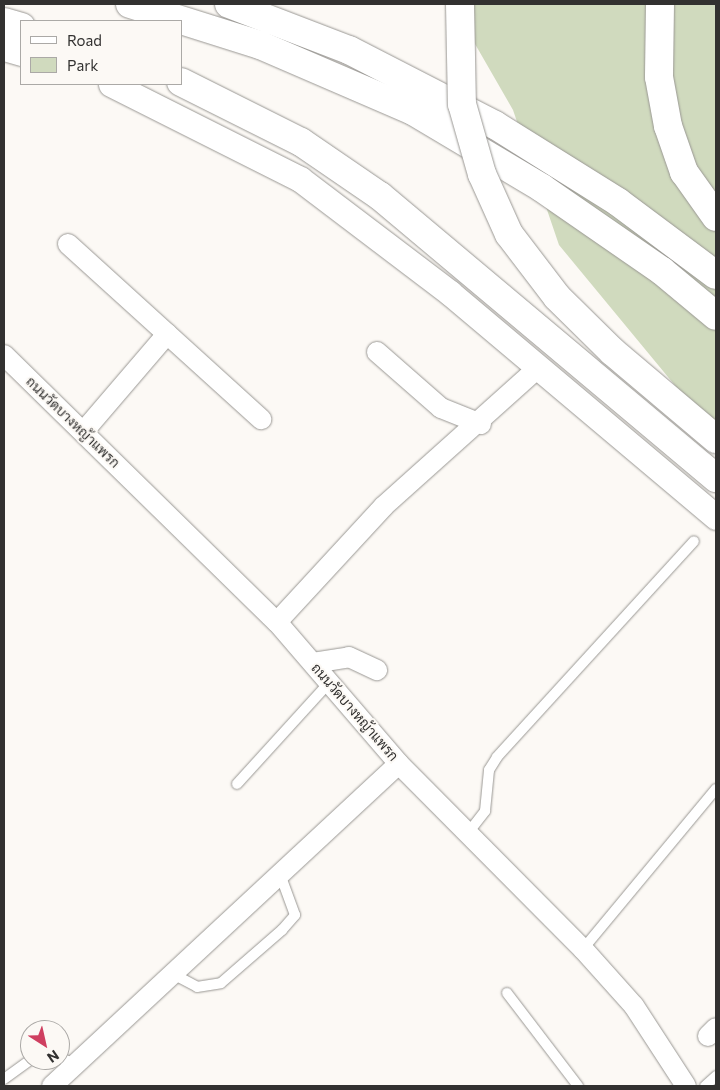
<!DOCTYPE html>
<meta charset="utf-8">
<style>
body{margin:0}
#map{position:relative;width:720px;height:1090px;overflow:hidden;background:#fcf9f5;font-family:Commissioner,Sarabun,sans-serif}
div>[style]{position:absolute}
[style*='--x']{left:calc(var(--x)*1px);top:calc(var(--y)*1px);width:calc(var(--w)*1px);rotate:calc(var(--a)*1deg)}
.green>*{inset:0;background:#d0dabe}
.roads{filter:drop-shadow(0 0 1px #999793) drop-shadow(0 0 1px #999793)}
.service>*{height:10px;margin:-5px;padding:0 5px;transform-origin:5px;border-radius:5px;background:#fff}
.minor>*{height:20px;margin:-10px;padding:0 10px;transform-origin:10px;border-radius:10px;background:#fff}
.tertiary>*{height:25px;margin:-12.5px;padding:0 12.5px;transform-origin:12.5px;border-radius:12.5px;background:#fff}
.primary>*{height:28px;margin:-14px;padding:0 14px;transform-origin:14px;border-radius:14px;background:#fff}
.motorway>*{height:28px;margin:-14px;padding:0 14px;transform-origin:14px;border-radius:14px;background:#fff}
.bridges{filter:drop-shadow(0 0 1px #999793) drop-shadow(0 0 1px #999793)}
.primary-bridge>*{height:28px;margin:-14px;padding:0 14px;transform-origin:14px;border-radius:14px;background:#fff}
span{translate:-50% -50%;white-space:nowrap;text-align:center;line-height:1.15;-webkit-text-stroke:4px #fcf9f5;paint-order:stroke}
.street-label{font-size:14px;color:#323130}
.frame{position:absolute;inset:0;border:5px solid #323130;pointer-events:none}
.legend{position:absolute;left:20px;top:20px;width:162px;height:65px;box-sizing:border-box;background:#fcf9f5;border:1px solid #aba9a6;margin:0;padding:6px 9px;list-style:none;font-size:15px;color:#323130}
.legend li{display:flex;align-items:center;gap:10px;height:25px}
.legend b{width:25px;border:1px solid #aba9a6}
.north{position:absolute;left:20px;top:1020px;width:50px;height:50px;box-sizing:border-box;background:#fcf9f5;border:1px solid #aba9a6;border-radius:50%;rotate:145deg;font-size:14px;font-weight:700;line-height:20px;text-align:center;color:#323130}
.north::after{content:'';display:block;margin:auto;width:18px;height:22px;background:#cf3f60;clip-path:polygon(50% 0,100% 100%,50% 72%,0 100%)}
</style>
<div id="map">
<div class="green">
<i style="clip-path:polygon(452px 4px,716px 4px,716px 428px,687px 400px,559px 245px,513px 110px)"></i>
</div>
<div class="roads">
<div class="service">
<i style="--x:237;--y:784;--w:137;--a:-47.7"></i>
<i style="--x:468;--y:833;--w:28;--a:-52"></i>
<i style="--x:485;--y:811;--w:41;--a:-84.4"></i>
<i style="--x:489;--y:770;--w:15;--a:-58"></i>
<i style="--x:497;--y:757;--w:292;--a:-47.6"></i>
<i style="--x:583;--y:949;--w:208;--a:-50.3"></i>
<i style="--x:173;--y:974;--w:27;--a:28"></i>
<i style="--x:197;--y:987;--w:24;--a:-9"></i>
<i style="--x:221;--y:983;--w:81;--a:-41"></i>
<i style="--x:282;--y:930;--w:20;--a:-49"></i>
<i style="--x:295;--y:915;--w:44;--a:-110.1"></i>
<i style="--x:507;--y:993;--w:117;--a:52.6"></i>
<i style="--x:60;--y:1058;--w:17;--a:21"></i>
<i style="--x:4;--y:1079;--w:32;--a:-36"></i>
<i style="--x:705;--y:1086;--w:15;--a:-42"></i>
</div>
<div class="minor">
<i style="--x:68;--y:244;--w:261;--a:42.2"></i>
<i style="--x:377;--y:352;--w:85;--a:41.2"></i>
<i style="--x:441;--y:408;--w:43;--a:21.8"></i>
<i style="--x:4;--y:355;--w:382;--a:44.4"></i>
<i style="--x:277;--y:622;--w:187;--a:49.3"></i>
<i style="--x:399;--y:764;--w:261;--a:45.2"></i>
<i style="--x:583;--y:949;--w:76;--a:48.2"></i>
<i style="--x:634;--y:1006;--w:95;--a:57"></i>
<i style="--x:84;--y:431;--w:128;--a:-49.4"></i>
<i style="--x:277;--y:622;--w:158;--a:-47.3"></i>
<i style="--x:384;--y:506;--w:207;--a:-41.9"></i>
<i style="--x:313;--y:663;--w:36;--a:-9"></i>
<i style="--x:349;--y:657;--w:31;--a:25"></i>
<i style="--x:708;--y:1036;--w:11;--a:-45"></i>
<i style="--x:52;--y:1086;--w:473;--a:-42.9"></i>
</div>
<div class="tertiary">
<i style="--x:4;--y:48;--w:18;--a:16"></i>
<i style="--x:111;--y:84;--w:212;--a:26.7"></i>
<i style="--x:300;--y:179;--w:188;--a:37.2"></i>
<i style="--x:450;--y:293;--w:348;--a:40.1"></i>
</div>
<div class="primary">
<i style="--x:660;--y:4;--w:73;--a:90.8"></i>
<i style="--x:659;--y:77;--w:50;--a:79.6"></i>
<i style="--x:668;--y:126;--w:49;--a:70.8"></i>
<i style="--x:684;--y:172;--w:55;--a:54.6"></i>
</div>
<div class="motorway">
<i style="--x:130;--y:4;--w:136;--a:17.5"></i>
<i style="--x:260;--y:45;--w:167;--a:23.3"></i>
<i style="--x:413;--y:111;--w:150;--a:30.8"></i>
<i style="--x:542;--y:188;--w:146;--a:34.7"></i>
<i style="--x:662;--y:271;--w:70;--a:39.8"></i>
<i style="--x:229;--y:4;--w:129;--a:21"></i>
<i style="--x:349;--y:50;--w:164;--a:27.2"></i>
<i style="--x:495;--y:125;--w:145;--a:32"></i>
<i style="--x:618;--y:202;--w:122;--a:36.7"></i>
<i style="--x:4;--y:22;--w:18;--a:16"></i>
<i style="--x:181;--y:82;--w:134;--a:26.6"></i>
<i style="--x:301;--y:142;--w:96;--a:34.4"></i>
<i style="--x:380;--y:196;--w:439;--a:40"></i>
</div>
</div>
<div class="bridges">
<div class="primary-bridge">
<i style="--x:460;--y:4;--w:100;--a:88.9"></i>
<i style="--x:462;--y:104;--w:73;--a:74.1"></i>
<i style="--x:482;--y:174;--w:66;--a:65.8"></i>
<i style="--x:509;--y:234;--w:79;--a:52.7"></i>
<i style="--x:557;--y:297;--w:78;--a:44.5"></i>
<i style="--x:613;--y:352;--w:135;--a:40.2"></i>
</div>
</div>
<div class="street-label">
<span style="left:73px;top:422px;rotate:44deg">ถนนวัดบางหญ้าแพรก</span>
<span style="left:355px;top:712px;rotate:49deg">ถนนวัดบางหญ้าแพรก</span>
</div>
<div class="frame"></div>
<ul class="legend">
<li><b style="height:6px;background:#fff"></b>Road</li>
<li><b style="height:14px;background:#d0dabe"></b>Park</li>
</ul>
<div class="north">N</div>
</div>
